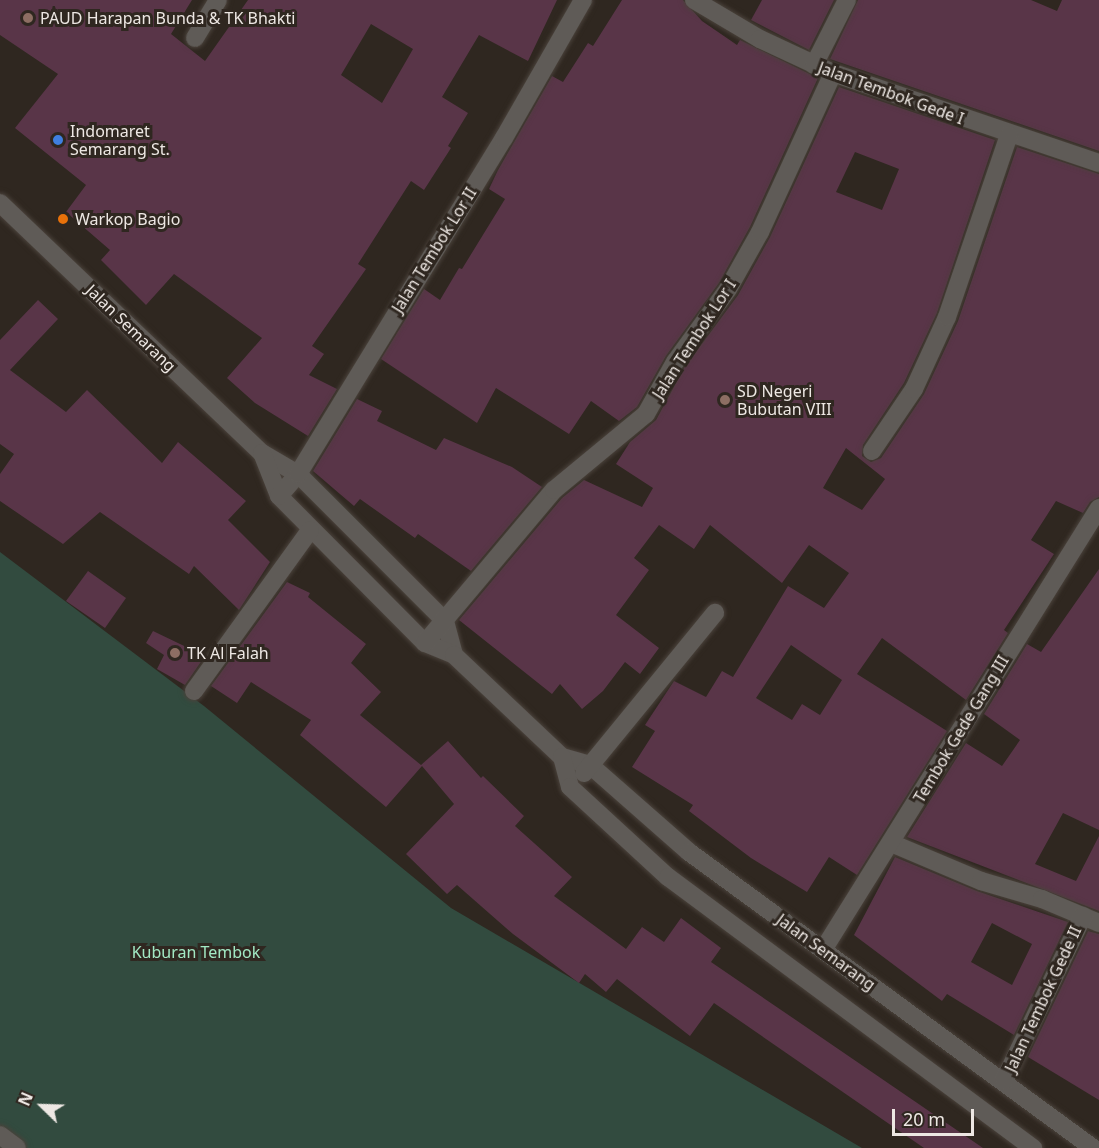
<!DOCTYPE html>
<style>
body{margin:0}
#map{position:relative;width:1099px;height:1148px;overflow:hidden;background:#2f2720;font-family:"Noto Sans",sans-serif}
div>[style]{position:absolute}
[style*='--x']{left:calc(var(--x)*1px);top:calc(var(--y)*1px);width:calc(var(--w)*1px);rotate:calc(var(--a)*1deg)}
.green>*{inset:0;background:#324b3f}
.building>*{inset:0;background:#593548}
.roads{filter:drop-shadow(0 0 2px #4a423b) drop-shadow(0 0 2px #4a423b)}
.minor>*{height:18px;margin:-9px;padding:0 9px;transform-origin:9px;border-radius:9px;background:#5f5b57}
.dots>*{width:16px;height:16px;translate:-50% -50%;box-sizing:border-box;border:3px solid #2f2720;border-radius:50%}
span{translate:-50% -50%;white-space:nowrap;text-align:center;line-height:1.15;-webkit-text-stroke:6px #2f2720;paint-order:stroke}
.poi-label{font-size:16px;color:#ede7e3}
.left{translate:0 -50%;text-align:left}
.street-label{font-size:16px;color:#ede7e3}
.park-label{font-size:16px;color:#a2e9c4}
.north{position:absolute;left:12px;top:1076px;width:60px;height:60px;-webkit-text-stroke:4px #2f2720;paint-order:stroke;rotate:293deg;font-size:16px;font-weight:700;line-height:24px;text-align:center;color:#ede7e3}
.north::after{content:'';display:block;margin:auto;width:21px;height:27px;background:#ede7e3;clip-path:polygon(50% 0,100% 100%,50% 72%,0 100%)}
.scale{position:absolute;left:892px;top:1109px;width:82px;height:27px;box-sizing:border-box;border:3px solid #ede7e3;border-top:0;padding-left:8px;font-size:18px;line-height:21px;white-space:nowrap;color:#ede7e3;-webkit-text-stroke:4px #2f2720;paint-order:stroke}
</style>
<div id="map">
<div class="green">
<i style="clip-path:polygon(0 552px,204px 706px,451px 908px,862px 1148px,0 1148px)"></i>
</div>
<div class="building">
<i style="clip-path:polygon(evenodd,0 0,192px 0,171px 34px,205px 61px,248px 0,557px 0,528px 61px,479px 35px,442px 97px,468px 113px,448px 146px,451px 148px,424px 190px,411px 181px,358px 264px,366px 269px,312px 346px,324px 354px,309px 375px,337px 389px,308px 436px,255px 403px,227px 378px,262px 338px,174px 274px,146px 305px,101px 260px,110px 250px,66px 212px,86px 185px,15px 128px,58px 74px,0 35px,0 0,371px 24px,413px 49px,382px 103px,341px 75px,371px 24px)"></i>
<i style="clip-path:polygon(622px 0,683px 0,702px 21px,737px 45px,740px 40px,818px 78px,750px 227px,719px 283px,666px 356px,637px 407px,619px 421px,591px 401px,569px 434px,496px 388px,477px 423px,381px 359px,424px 289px,440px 300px,459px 268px,462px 269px,505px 199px,489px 189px,498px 170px,552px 76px,563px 82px,588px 43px,593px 46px)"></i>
<i style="clip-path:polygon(762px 0,834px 0,809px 50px,751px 20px)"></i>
<i style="clip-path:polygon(858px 0,1031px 0,1057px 11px,1062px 0,1099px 0,1099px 151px,830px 59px)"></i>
<i style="clip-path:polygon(evenodd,839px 87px,995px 140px,937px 313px,904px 383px,863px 445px,862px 456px,871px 462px,881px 458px,924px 394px,958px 321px,1017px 147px,1099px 174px,1099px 497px,1090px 502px,1083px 513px,1056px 501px,1031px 540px,1054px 554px,1004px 630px,1008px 633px,966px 700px,882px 638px,857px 674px,947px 731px,857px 875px,829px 857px,807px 892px,751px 858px,689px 811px,693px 805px,632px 767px,655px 731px,645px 725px,674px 681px,706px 697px,722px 671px,733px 677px,788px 586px,824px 608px,849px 573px,809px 545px,782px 583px,710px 525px,694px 549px,659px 525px,634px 558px,649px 570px,616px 615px,659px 648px,640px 674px,625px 662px,603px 691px,582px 709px,560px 684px,552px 694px,459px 620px,562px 498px,584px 480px,642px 507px,653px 488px,616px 464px,630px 442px,656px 420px,684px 368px,738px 295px,770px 237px,839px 87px,855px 152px,899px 169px,882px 210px,836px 192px,855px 152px,839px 87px,846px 448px,885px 479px,862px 510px,823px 488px,846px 448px,839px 87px,791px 645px,842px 680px,820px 715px,802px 704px,792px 720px,756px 698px,791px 645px)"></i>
<i style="clip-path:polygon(38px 300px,58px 319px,10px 370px,66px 412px,87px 390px,162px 463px,178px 442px,246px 501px,228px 520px,270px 562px,239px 610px,194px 566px,189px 574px,100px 512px,63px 544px,0 501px,0 474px,14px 454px,0 444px,0 340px)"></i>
<i style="clip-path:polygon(357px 399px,382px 411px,377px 421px,436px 450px,444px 438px,512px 467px,542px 487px,471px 571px,418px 534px,415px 538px,360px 499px,354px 506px,313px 471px)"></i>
<i style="clip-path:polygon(1099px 569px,1099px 830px,1063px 813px,1035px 864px,1076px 881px,1099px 836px,1099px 911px,907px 837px,966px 743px,1002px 766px,1020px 740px,984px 714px,1027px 644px,1041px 652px)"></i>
<i style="clip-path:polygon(88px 571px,126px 598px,105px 628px,66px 601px)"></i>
<i style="clip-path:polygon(287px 582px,310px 593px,308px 597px,366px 644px,351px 663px,381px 692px,360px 715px,421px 765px,448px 741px,481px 778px,483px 776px,524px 816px,515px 826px,572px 877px,554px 896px,626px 949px,642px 927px,664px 942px,681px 918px,721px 948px,711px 962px,983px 1148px,924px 1148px,714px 1003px,690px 1036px,617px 979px,606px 992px,585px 974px,579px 983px,513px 934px,457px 885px,447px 894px,406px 854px,454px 804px,422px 766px,386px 807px,300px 735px,311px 720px,251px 682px,237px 703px,211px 686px)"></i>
<i style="clip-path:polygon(153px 631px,205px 656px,185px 685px,157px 669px,164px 655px,146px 643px)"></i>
<i style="clip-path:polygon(evenodd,895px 857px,977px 891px,1068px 922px,1014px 1035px,947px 994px,942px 1001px,854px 935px,895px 857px,992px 923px,1032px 944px,1012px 985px,971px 962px,992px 923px)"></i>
<i style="clip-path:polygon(1088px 931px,1099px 934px,1099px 1100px,1028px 1057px)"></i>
</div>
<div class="roads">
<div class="minor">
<i style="--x:694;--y:0;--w:77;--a:30.6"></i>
<i style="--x:760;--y:39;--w:81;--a:25"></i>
<i style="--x:833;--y:73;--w:281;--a:18.7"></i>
<i style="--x:195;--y:38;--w:44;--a:-58.8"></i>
<i style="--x:814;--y:65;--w:73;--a:-63.1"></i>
<i style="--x:0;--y:203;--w:362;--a:43.7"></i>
<i style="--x:262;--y:453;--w:42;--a:30.3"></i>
<i style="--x:298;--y:474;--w:208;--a:45"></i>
<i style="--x:445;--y:621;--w:35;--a:75"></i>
<i style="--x:872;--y:451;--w:75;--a:-55.9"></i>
<i style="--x:914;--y:389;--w:79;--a:-65.4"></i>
<i style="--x:947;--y:317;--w:192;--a:-71.2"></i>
<i style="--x:262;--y:453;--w:46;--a:68.4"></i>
<i style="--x:279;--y:496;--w:207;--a:45.2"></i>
<i style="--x:425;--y:643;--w:31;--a:22"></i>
<i style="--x:454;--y:655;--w:149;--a:43.4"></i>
<i style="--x:562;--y:757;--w:29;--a:16"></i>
<i style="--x:590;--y:765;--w:132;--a:41.3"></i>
<i style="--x:689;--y:852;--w:501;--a:36.23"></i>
<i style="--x:279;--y:496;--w:29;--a:-49"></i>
<i style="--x:298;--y:474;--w:394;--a:-58.5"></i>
<i style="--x:504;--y:138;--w:159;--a:-60.2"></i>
<i style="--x:425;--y:643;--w:200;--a:-49.9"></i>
<i style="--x:554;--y:490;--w:119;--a:-39.6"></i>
<i style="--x:646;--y:414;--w:60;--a:-60.9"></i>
<i style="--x:675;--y:362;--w:90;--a:-54"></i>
<i style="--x:728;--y:289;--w:65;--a:-60.7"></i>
<i style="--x:760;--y:232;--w:175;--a:-65.3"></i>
<i style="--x:194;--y:691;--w:198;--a:-54.2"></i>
<i style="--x:562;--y:757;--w:31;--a:75"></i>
<i style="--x:570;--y:787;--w:133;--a:42.6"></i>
<i style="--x:668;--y:877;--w:455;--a:36.6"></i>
<i style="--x:584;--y:773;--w:207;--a:-50.7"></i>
<i style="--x:891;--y:843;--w:98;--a:22.9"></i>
<i style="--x:981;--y:881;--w:64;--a:16.4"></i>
<i style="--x:1042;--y:899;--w:62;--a:22.8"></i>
<i style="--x:823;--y:950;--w:521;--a:-58.02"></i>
<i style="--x:1004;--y:1081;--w:183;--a:-64.4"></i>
<i style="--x:0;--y:1135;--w:21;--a:37"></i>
</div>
</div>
<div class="dots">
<i style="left:28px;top:18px;background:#8d6e63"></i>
<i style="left:58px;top:140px;background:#3f7fe0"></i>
<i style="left:63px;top:219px;background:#e8710a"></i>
<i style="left:725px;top:400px;background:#8d6e63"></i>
<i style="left:175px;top:653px;background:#8d6e63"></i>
</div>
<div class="poi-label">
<span class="left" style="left:40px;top:18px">PAUD Harapan Bunda &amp; TK Bhakti</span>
<span class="left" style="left:70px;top:140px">Indomaret<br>Semarang St.</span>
<span class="left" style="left:75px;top:219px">Warkop Bagio</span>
<span class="left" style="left:737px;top:400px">SD Negeri<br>Bubutan VIII</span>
<span class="left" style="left:187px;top:653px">TK Al Falah</span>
</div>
<div class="street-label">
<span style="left:891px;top:93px;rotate:20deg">Jalan Tembok Gede I</span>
<span style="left:434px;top:250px;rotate:-58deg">Jalan Tembok Lor II</span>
<span style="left:131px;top:328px;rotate:44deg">Jalan Semarang</span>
<span style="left:694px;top:339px;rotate:-57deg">Jalan Tembok Lor I</span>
<span style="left:961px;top:729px;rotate:-59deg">Tembok Gede Gang III</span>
<span style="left:826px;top:952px;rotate:36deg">Jalan Semarang</span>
<span style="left:1043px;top:999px;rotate:-65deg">Jalan Tembok Gede II</span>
</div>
<div class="park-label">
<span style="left:196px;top:952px">Kuburan Tembok</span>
</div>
<div class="north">N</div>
<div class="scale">20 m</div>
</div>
